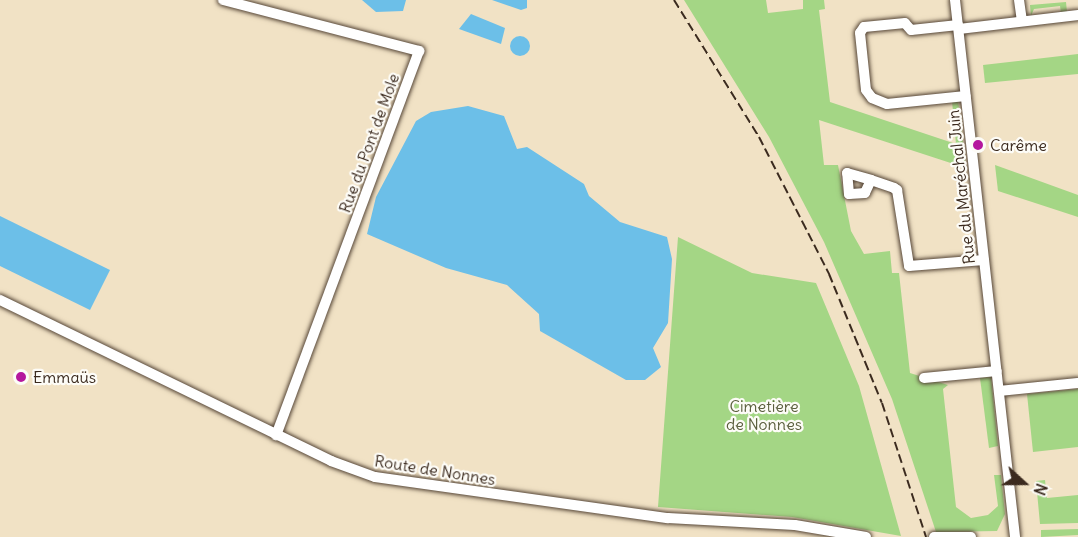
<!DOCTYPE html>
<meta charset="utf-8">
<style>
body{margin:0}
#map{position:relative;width:1078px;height:537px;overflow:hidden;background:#f1e2c5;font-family:Delius,sans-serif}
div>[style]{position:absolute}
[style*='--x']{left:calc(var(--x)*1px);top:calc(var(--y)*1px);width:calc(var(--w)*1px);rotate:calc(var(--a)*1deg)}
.green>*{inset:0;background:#a4d685}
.water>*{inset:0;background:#6cbfe8}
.round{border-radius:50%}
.roads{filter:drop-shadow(0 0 2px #564637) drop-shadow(0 0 2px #564637)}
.minor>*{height:10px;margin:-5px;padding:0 5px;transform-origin:5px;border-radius:5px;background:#fff}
.rail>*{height:2px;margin-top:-1px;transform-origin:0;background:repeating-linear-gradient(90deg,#3b2a1e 0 9px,transparent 0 13.5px)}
.dots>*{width:16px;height:16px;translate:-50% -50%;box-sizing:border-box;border:3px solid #fdfcf7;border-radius:50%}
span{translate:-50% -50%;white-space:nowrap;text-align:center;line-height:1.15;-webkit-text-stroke:4.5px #fdfcf7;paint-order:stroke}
.street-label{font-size:16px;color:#3b2a1e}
.poi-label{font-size:16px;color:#3b2a1e}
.left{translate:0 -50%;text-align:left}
.park-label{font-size:16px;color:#5a5e3d}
.north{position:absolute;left:994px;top:453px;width:60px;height:60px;-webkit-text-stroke:4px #fdfcf7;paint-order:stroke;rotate:111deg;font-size:16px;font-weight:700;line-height:24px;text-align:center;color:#3b2a1e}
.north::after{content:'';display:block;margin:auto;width:21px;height:27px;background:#3b2a1e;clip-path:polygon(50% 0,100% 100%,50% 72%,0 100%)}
</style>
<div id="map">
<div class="green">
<i style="clip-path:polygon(684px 0,766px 0,768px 13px,803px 9px,803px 0,824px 0,825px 9px,819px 10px,830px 102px,956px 144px,952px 101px,958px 100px,966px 168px,819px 120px,824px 165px,838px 165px,851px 231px,864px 254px,890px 251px,892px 273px,899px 273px,910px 373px,948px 385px,943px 389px,956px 507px,971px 518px,988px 515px,998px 506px,994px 475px,1001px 475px,1005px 514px,997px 531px,936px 532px,892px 399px,824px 242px,769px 137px)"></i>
<i style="clip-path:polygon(1066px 2px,1067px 12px,1061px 13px,1060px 6px,1034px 9px,1031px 16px,1030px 5px)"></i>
<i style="clip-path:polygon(1078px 54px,1078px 74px,985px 83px,983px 65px)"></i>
<i style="clip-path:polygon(995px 165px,1078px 195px,1078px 217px,998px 191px)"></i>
<i style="clip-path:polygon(678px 237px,752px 273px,816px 283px,859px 386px,901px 536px,792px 517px,658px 507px)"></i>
<i style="clip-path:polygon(991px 377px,998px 446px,989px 448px,980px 378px)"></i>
<i style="clip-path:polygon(1078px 389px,1078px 447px,1033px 452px,1027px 394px)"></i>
<i style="clip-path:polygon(1045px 480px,1047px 498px,1078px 495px,1078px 523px,1040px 524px,1036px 481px)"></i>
<i style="clip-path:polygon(1078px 529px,1078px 535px,1041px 537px,1041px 530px)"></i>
</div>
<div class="water">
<i style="clip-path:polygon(362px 0,406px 0,403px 11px,376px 12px)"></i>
<i style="clip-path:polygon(492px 0,527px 0,527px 8px,521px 10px)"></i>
<i style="clip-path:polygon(471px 14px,505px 28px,501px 44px,459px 29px)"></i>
<i class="round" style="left:510px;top:36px;width:20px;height:20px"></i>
<i style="clip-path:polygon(468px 106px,504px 116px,517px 149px,527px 147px,584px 184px,589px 196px,620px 222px,667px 237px,672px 259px,668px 323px,653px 348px,661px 367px,645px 380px,626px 380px,540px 331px,539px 314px,507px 285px,446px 268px,367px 234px,376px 197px,416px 121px,431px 112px)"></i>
<i style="clip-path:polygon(0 216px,110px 270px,90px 310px,0 266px)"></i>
</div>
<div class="roads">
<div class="minor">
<i style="--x:223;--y:0;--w:203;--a:14.6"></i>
<i style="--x:419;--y:51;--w:410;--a:110.4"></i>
<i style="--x:955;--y:0;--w:540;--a:83.62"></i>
<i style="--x:1019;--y:0;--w:21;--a:82"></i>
<i style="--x:958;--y:25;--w:47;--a:173.9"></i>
<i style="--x:911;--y:30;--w:9;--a:-131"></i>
<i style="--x:905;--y:23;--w:41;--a:174.4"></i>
<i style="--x:864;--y:27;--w:7;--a:124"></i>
<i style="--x:860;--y:33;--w:57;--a:84"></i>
<i style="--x:866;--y:90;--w:10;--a:53"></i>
<i style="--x:872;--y:98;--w:16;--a:22"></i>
<i style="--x:887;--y:104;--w:79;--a:-5.8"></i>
<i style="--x:959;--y:29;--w:120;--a:-6.7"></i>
<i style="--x:871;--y:180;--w:14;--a:115"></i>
<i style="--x:865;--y:193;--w:16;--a:176"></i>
<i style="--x:849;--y:194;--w:21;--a:-95"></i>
<i style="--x:847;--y:173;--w:25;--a:16"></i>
<i style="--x:871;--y:180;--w:24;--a:19"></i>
<i style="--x:894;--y:188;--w:4;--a:34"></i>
<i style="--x:897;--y:190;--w:77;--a:81"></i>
<i style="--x:909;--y:266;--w:75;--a:-4.6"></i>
<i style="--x:0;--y:300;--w:368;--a:25.9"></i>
<i style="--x:331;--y:461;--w:47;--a:20"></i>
<i style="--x:375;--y:477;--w:296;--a:8"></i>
<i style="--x:668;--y:518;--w:127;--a:3.2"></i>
<i style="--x:795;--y:525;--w:72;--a:9.6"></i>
<i style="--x:924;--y:378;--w:73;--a:-5.5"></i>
<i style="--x:999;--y:391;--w:79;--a:-5.8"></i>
<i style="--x:934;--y:537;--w:37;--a:0"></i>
</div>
</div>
<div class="rail">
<i style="--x:674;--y:0;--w:161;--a:58.2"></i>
<i style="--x:759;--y:137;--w:154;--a:62.9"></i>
<i style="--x:829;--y:274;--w:139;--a:67.7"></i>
<i style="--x:882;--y:403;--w:141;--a:71.8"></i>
</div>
<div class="dots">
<i style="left:978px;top:145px;background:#b5179e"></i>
<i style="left:21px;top:377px;background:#b5179e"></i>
</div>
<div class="street-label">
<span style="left:369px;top:143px;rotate:-70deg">Rue du Pont de Mole</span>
<span style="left:961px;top:187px;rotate:-96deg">Rue du Maréchal Juin</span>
<span style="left:435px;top:470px;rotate:9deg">Route de Nonnes</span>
</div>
<div class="poi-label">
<span class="left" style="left:990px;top:145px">Carême</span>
<span class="left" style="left:33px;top:377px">Emmaüs</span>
</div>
<div class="park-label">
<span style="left:764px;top:415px">Cimetière<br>de Nonnes</span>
</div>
<div class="north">N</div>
</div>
